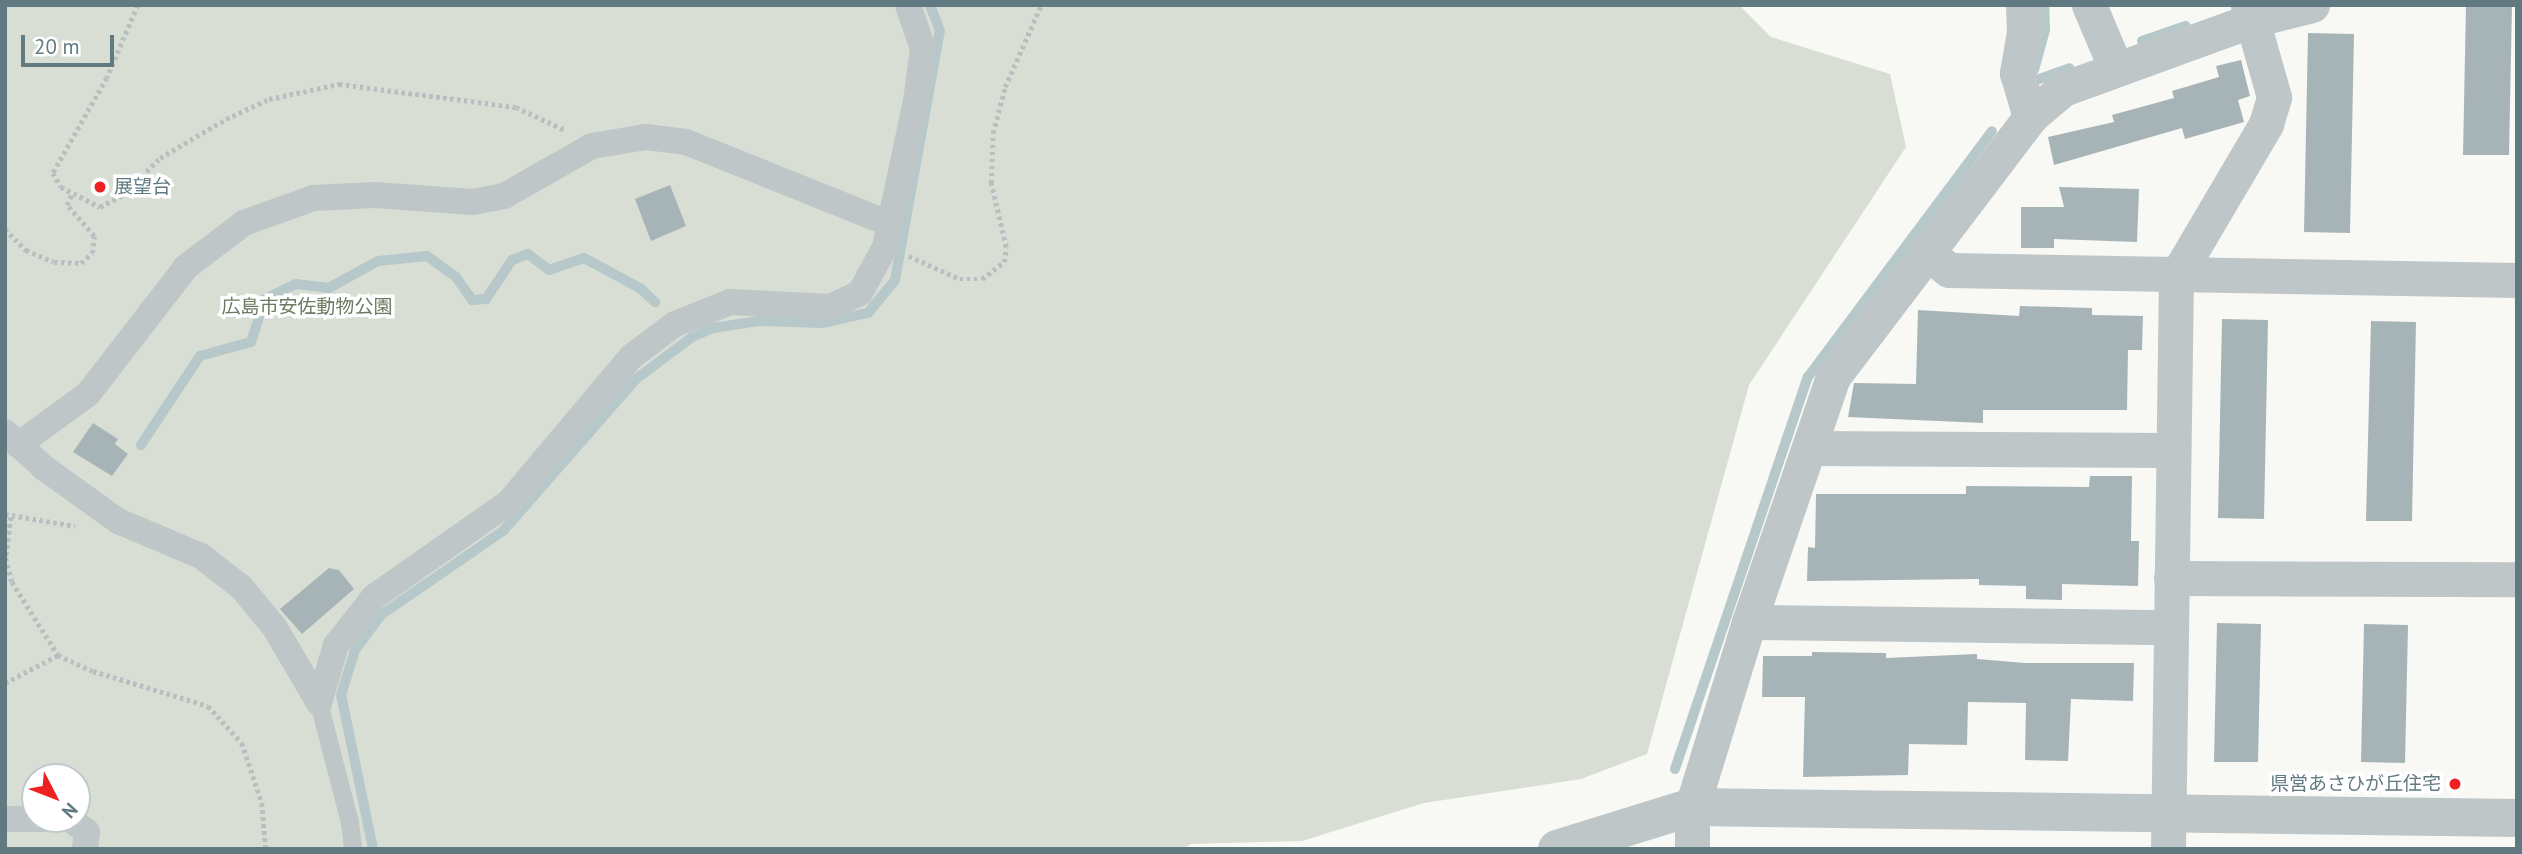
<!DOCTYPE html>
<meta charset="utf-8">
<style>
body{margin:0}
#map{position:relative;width:2522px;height:854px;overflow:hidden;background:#f8f8f5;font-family:"PT Sans","Noto Sans JP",sans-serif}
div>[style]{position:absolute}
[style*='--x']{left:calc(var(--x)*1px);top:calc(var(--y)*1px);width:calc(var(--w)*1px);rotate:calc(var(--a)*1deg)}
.green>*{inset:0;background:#d9ded4}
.stream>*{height:10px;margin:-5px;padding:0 5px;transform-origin:5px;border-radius:5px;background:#b6c8c9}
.building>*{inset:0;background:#a7b4b7}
.path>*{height:4.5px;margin-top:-2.25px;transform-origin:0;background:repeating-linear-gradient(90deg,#b9bec0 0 3.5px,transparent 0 7px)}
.service>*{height:18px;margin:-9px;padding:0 9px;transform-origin:9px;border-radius:9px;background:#bec6c8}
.pedestrian>*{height:26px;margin:-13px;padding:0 13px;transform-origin:13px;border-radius:13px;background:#bec6c8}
.minor>*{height:35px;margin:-17.5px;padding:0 17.5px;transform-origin:17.5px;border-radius:17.5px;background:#bec6c8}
.tertiary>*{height:38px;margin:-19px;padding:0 19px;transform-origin:19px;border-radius:19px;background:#bec6c8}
.dots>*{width:19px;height:19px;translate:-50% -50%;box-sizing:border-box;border:4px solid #fff;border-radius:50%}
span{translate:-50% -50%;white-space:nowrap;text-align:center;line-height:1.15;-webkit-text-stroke:7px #fff;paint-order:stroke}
.poi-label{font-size:19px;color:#617a82}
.left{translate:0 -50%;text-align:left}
.right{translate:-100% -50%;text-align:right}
.park-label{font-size:19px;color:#6b7a61}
.frame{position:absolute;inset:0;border:7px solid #617a82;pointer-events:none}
.north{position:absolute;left:21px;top:763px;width:70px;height:70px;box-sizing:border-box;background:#fff;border:2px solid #c0cacd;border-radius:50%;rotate:132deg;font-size:19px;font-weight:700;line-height:28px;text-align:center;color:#617a82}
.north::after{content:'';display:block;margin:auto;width:24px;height:32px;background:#ed2220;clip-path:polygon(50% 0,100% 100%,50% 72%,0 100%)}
.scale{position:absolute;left:21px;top:35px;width:93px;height:32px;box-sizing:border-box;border:4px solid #617a82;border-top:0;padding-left:9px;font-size:21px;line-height:24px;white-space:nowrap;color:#617a82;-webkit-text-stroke:5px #fff;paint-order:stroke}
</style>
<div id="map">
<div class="green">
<i style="clip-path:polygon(evenodd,5px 5px,1739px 5px,1771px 37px,1890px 74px,1906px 147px,1749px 385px,1647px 754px,1581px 779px,1424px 803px,1302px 841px,1191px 844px,1183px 849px,5px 849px,5px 5px,35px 777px,77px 777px,77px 819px,35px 819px,35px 777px)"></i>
</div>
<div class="stream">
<i style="--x:2142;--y:41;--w:46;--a:-19.2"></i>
<i style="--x:2034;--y:70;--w:41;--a:-74.6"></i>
<i style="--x:2045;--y:30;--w:25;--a:-92"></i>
<i style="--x:2031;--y:82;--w:41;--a:-19.7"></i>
<i style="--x:141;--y:445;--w:107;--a:-56.5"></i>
<i style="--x:200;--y:356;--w:53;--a:-15.4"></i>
<i style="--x:251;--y:342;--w:45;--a:-72"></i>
<i style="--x:265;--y:299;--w:34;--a:-26"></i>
<i style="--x:296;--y:284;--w:33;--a:7"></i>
<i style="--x:329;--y:288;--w:56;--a:-28.9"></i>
<i style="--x:378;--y:261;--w:49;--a:-5.8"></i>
<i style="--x:427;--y:256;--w:36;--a:36"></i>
<i style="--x:456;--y:277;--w:28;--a:55"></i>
<i style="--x:472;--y:300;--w:14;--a:-4"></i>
<i style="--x:486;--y:299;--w:47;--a:-56.3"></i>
<i style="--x:512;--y:260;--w:17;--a:-21"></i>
<i style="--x:528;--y:254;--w:26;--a:37"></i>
<i style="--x:549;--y:270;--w:37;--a:-19"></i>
<i style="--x:584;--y:258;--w:64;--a:28.2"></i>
<i style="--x:640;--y:288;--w:21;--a:43"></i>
<i style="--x:1675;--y:769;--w:414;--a:-71.3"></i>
<i style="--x:1808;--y:377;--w:307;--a:-53.2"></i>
<i style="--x:373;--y:849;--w:157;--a:-101.7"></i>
<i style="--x:341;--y:695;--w:47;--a:-72.7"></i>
<i style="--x:355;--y:650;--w:44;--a:-53.4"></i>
<i style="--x:381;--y:615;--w:150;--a:-34.6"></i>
<i style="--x:504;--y:530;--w:201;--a:-48.8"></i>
<i style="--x:636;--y:379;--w:70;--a:-36.9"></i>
<i style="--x:692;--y:337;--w:23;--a:-23"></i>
<i style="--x:713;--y:328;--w:47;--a:-8.7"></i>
<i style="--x:759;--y:321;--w:63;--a:1.8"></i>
<i style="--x:822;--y:323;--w:47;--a:-12.3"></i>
<i style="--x:868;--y:313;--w:43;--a:-50.7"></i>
<i style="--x:895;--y:280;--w:253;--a:-79.8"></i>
<i style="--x:940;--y:31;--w:28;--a:-111"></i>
</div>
<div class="building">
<i style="clip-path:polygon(2466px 5px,2512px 5px,2509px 155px,2463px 155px)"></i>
<i style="clip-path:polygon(2308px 33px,2354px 34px,2350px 233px,2304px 232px)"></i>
<i style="clip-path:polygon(2241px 60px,2250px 96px,2238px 100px,2244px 122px,2185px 139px,2182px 128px,2054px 165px,2048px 137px,2114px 122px,2112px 115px,2174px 98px,2172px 91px,2219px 77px,2216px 66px)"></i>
<i style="clip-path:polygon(670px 185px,686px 226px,651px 241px,635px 199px)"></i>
<i style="clip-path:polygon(2059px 187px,2139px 189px,2137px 242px,2054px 239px,2054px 248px,2021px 248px,2021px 207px,2064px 207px)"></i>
<i style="clip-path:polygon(2020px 306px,2092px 308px,2092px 315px,2143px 316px,2142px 350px,2128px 350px,2127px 410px,1983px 410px,1983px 423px,1848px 417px,1854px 383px,1916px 384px,1918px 310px,2019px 316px)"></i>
<i style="clip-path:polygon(2222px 319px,2268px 320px,2264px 519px,2218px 518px)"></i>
<i style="clip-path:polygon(2371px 321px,2416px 322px,2412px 521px,2366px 521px)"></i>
<i style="clip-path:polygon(93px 423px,118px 439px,115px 444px,128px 454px,112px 476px,73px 452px)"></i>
<i style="clip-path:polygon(2090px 476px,2132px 476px,2131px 541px,2139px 541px,2138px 586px,2062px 584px,2062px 600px,2026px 599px,2026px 586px,1979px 585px,1979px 579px,1807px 581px,1808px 547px,1815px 548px,1816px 494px,1966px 494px,1966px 486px,2089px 487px)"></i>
<i style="clip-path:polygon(329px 568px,339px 570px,354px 589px,302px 634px,280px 609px)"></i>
<i style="clip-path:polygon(2217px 623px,2261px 624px,2258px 762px,2214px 762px)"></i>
<i style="clip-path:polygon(2364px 624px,2408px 625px,2405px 763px,2361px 762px)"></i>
<i style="clip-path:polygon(1812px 652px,1886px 653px,1886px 658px,1977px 654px,1977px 659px,2025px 663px,2134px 663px,2133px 701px,2071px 699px,2068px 761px,2025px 760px,2026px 703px,1968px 702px,1967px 745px,1909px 744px,1908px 775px,1803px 777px,1805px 697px,1762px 697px,1763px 656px,1812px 656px)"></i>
</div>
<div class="path">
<i style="--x:138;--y:5;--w:79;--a:113"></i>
<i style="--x:107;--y:78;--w:109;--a:119.6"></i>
<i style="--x:53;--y:173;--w:16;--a:60"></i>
<i style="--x:61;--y:187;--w:44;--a:27.1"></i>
<i style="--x:100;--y:207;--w:24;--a:-28"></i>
<i style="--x:121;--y:196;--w:54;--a:-44.3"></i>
<i style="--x:160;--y:158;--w:77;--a:-30.6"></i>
<i style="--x:226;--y:119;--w:47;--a:-24.9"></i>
<i style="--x:269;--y:99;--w:72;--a:-12.1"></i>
<i style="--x:339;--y:84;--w:178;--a:7.4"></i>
<i style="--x:516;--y:107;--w:54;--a:25.1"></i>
<i style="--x:5;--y:229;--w:30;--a:45"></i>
<i style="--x:26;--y:250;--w:30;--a:23"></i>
<i style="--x:54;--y:262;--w:27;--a:2"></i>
<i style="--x:81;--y:263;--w:15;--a:-42"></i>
<i style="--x:92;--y:253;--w:17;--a:-83"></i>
<i style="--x:94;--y:236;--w:41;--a:-131.1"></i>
<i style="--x:67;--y:205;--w:12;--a:-66"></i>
<i style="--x:909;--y:256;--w:56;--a:24.3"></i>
<i style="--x:960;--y:279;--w:22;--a:0"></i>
<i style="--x:982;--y:279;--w:28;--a:-38"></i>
<i style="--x:1004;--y:262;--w:15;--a:-82"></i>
<i style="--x:1006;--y:247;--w:66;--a:-103.2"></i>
<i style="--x:991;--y:183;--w:50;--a:-87.7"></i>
<i style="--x:993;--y:133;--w:48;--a:-75.4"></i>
<i style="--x:1005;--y:87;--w:90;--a:-66.3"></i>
<i style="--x:5;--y:514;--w:71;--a:9.7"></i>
<i style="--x:11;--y:517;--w:41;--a:97"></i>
<i style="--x:6;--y:558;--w:25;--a:76"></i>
<i style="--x:12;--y:582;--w:86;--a:57.8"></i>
<i style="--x:5;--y:683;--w:60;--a:-27.8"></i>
<i style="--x:58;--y:655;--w:38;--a:25"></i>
<i style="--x:93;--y:671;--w:120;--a:16.9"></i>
<i style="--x:208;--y:706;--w:50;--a:47.4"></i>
<i style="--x:242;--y:743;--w:63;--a:71.6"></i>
<i style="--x:262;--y:803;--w:46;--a:85"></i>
</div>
<div class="service">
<i style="--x:319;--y:703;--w:124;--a:75.5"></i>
<i style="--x:350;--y:823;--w:26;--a:83"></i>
</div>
<div class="pedestrian">
<i style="--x:5;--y:432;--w:52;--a:42.6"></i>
<i style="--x:43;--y:467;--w:92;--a:35.8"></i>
<i style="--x:118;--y:521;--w:90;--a:22.9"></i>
<i style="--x:201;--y:556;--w:51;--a:37.8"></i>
<i style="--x:241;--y:587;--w:53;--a:50.3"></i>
<i style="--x:275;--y:628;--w:87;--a:59.6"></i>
<i style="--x:18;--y:445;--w:87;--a:-36.1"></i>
<i style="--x:88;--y:394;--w:160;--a:-52.3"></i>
<i style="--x:186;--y:267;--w:73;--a:-37.2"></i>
<i style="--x:244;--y:223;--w:73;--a:-19.9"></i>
<i style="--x:313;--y:198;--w:62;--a:-2.8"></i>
<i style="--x:375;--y:195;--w:98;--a:4.1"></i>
<i style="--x:473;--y:202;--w:32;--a:-11"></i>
<i style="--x:504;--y:196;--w:101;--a:-29.6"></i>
<i style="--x:592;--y:146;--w:55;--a:-9.5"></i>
<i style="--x:646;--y:137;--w:40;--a:7.1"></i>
<i style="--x:686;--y:142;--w:218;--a:21.9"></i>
<i style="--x:319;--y:703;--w:60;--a:-73.7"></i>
<i style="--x:336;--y:645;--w:61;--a:-51.6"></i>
<i style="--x:374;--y:597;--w:165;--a:-35.1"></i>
<i style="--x:509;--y:502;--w:189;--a:-49.9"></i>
<i style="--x:631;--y:357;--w:55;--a:-36.9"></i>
<i style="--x:675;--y:324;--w:59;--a:-21.8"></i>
<i style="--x:730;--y:302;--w:100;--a:2.9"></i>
<i style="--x:830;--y:307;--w:33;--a:-25"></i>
<i style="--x:860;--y:293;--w:52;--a:-61.5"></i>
<i style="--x:885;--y:247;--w:149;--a:-78"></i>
<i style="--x:916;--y:101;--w:52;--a:-82.3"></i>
<i style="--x:923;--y:49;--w:46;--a:-108.8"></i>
<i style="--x:5;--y:819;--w:45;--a:0"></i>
<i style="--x:70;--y:819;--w:21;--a:37"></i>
<i style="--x:87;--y:832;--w:17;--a:97"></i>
</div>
<div class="minor">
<i style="--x:2023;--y:5;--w:27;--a:88"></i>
<i style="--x:2024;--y:32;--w:42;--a:99.7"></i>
<i style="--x:2017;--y:73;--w:46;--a:73.5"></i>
<i style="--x:2089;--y:5;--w:69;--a:67.1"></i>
<i style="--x:1926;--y:252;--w:29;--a:38"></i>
<i style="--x:1949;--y:270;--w:568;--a:1.01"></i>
<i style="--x:1809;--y:448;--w:361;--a:0.3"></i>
<i style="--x:2171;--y:578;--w:346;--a:0.2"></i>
<i style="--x:1749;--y:622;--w:422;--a:0.7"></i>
<i style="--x:1692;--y:849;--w:42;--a:-90"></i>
<i style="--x:1692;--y:807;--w:194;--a:-72.9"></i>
<i style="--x:1749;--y:622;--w:259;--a:-71.1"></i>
<i style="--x:1833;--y:377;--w:326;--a:-52.8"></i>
<i style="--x:2030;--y:117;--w:43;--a:-40.3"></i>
<i style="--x:2063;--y:89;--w:202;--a:-20"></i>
<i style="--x:2253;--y:20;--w:61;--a:-14.3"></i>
<i style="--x:2168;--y:849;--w:572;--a:-89.2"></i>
<i style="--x:2176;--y:277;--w:178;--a:-59.5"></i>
<i style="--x:2266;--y:124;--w:28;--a:-73"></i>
<i style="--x:2274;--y:97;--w:96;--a:-105.8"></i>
</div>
<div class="tertiary">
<i style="--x:1557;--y:849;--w:141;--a:-17.3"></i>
<i style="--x:1692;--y:807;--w:825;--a:0.76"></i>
</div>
<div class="dots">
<i style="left:100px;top:187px;background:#ed2220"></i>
<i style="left:2455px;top:784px;background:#ed2220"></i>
</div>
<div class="poi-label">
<span class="left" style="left:114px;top:187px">展望台</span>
<span class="right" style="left:2441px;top:784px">県営あさひが丘住宅</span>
</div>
<div class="park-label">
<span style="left:307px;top:307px">広島市安佐動物公園</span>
</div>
<div class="frame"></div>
<div class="north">N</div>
<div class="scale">20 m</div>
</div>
